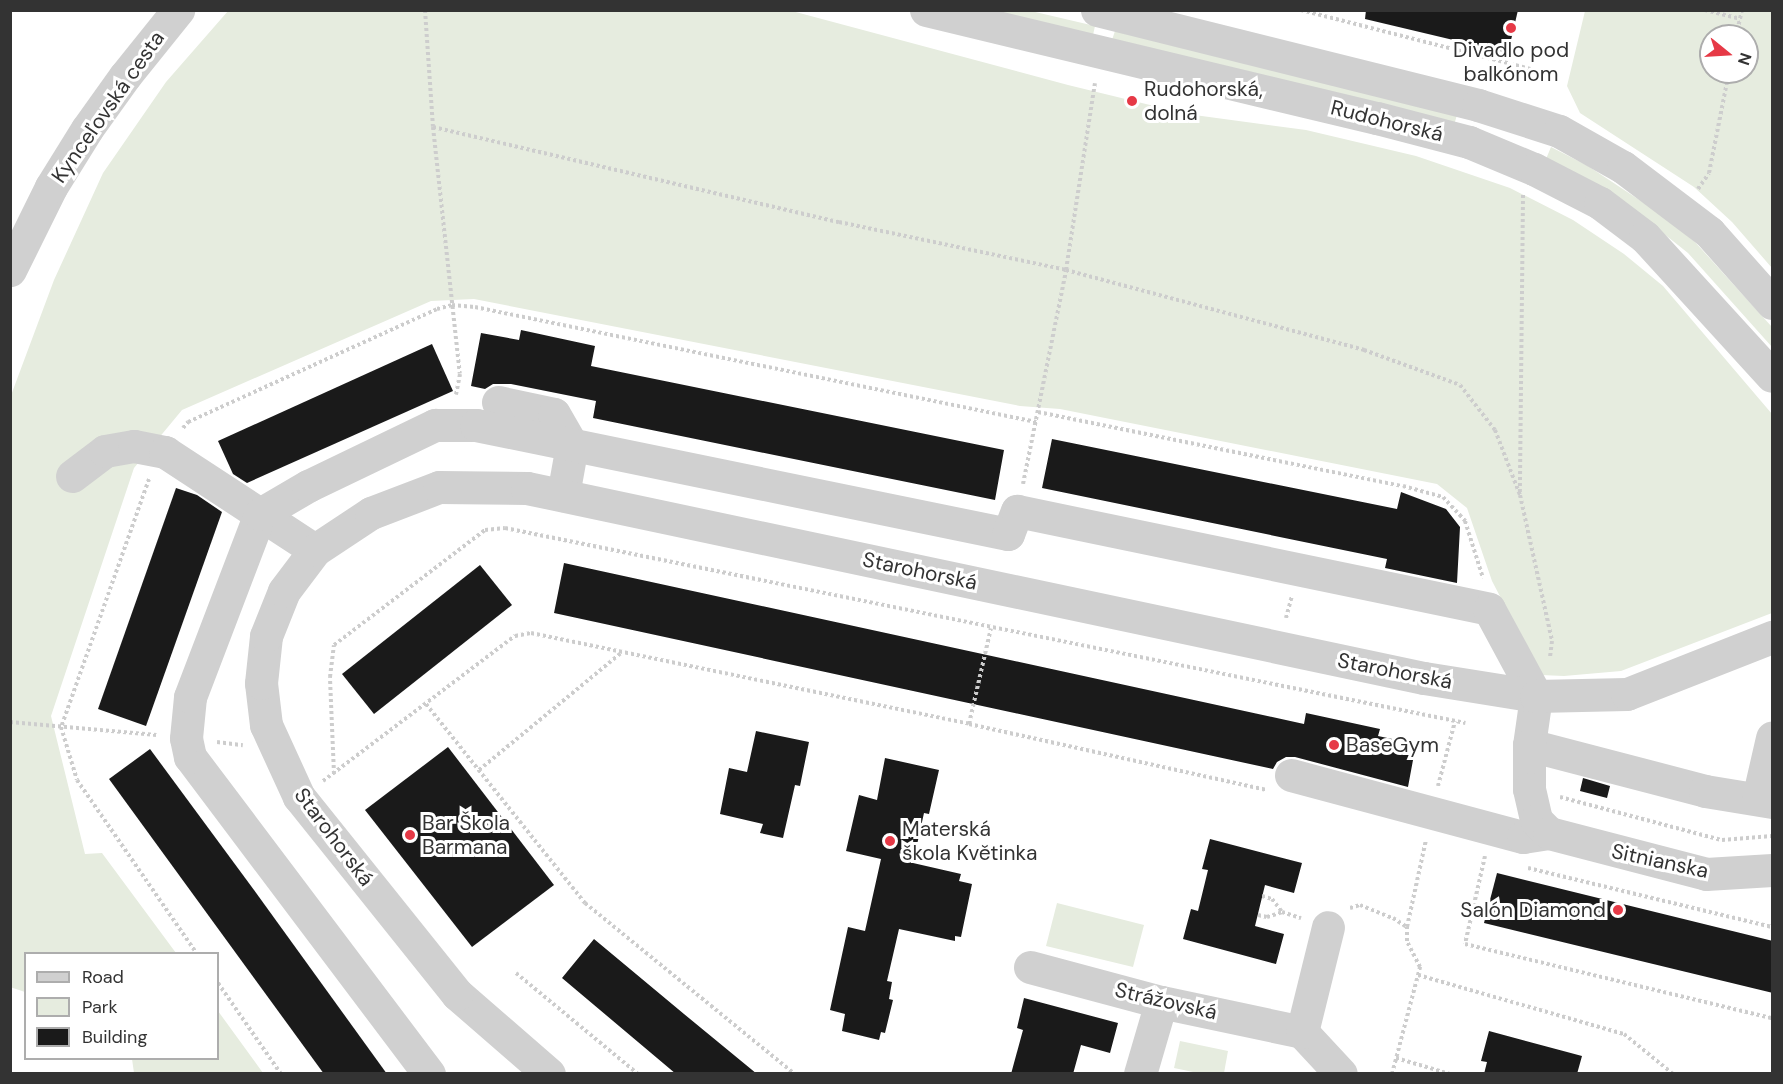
<!DOCTYPE html>
<meta charset="utf-8">
<style>
body{margin:0}
#map{position:relative;width:1783px;height:1084px;overflow:hidden;background:#fff;font-family:"DM Sans",sans-serif}
div>[style]{position:absolute}
[style*='--x']{left:calc(var(--x)*1px);top:calc(var(--y)*1px);width:calc(var(--w)*1px);rotate:calc(var(--a)*1deg)}
.green>*{inset:0;background:#e6ecdf}
.building>*{inset:0;background:#1a1a1a}
.path>*{height:4px;margin-top:-2px;transform-origin:0;background:repeating-linear-gradient(90deg,#cdcdcd 0 3px,transparent 0 6px)}
.minor>*{height:33px;margin:-16.5px;padding:0 16.5px;transform-origin:16.5px;border-radius:16.5px;background:#d0d0d0}
.dots>*{width:16px;height:16px;translate:-50% -50%;box-sizing:border-box;border:3px solid #fff;border-radius:50%}
span{translate:-50% -50%;white-space:nowrap;text-align:center;line-height:1.15;-webkit-text-stroke:6px #fff;paint-order:stroke}
.poi-label{font-size:21px;color:#333}
.left{translate:0 -50%;text-align:left}
.right{translate:-100% -50%;text-align:right}
.street-label{font-size:21px;color:#333}
.frame{position:absolute;inset:0;border:12px solid #333;pointer-events:none}
.legend{position:absolute;left:24px;top:952px;width:195px;height:108px;box-sizing:border-box;background:#fff;border:2px solid #adadad;margin:0;padding:8px 10px;list-style:none;font-size:18px;color:#333}
.legend li{display:flex;align-items:center;gap:12px;height:30px}
.legend b{width:30px;border:2px solid #adadad}
.north{position:absolute;left:1699px;top:24px;width:60px;height:60px;box-sizing:border-box;background:#fff;border:2px solid #adadad;border-radius:50%;rotate:108deg;font-size:16px;font-weight:700;line-height:24px;text-align:center;color:#333}
.north::after{content:'';display:block;margin:auto;width:21px;height:27px;background:#e63946;clip-path:polygon(50% 0,100% 100%,50% 72%,0 100%)}
</style>
<div id="map">
<div class="green">
<i style="clip-path:polygon(228px 11px,792px 11px,1068px 85px,1187px 114px,1306px 130px,1416px 156px,1510px 188px,1573px 220px,1624px 254px,1663px 286px,1772px 414px,1772px 613px,1621px 671px,1564px 676px,1541px 675px,1492px 581px,1467px 508px,1437px 484px,1060px 409px,1020px 406px,474px 299px,431px 301px,182px 410px,134px 468px,51px 716px,85px 854px,102px 853px,176px 953px,26px 954px,25px 992px,10px 987px,10px 398px,54px 280px,103px 173px,166px 82px)"></i>
<i style="clip-path:polygon(990px 11px,1031px 11px,1095px 26px,1093px 35px)"></i>
<i style="clip-path:polygon(evenodd,1585px 11px,1772px 11px,1772px 268px,1732px 222px,1694px 187px,1580px 113px,1567px 86px,1585px 11px,1711px 36px,1747px 36px,1747px 72px,1711px 72px,1711px 36px)"></i>
<i style="clip-path:polygon(1115px 31px,1316px 79px,1457px 115px,1454px 125px,1112px 40px)"></i>
<i style="clip-path:polygon(1551px 147px,1588px 166px,1656px 211px,1695px 242px,1772px 327px,1772px 347px,1688px 253px,1649px 222px,1546px 159px)"></i>
<i style="clip-path:polygon(1057px 903px,1144px 925px,1133px 967px,1046px 946px)"></i>
<i style="clip-path:polygon(218px 1011px,263px 1073px,134px 1073px,132px 1059px,218px 1058px)"></i>
<i style="clip-path:polygon(1180px 1041px,1228px 1051px,1224px 1073px,1198px 1073px,1174px 1068px)"></i>
</div>
<div class="building">
<i style="clip-path:polygon(1366px 10px,1518px 10px,1508px 53px,1365px 19px)"></i>
<i style="clip-path:polygon(521px 330px,595px 346px,591px 366px,1004px 450px,995px 500px,593px 418px,596px 401px,511px 384px,493px 384px,485px 389px,471px 386px,481px 333px,519px 340px)"></i>
<i style="clip-path:polygon(432px 344px,453px 391px,247px 483px,233px 474px,218px 441px)"></i>
<i style="clip-path:polygon(1052px 439px,1397px 509px,1401px 492px,1446px 509px,1460px 527px,1457px 583px,1385px 568px,1387px 559px,1042px 488px)"></i>
<i style="clip-path:polygon(176px 488px,197px 495px,222px 512px,146px 726px,98px 709px)"></i>
<i style="clip-path:polygon(564px 563px,1304px 724px,1306px 713px,1380px 729px,1378px 736px,1416px 744px,1408px 787px,1295px 757px,1286px 757px,1277px 762px,1273px 769px,554px 613px)"></i>
<i style="clip-path:polygon(480px 565px,512px 605px,374px 714px,342px 674px)"></i>
<i style="clip-path:polygon(756px 731px,809px 742px,800px 786px,795px 785px,783px 838px,760px 833px,763px 824px,720px 814px,729px 768px,747px 772px)"></i>
<i style="clip-path:polygon(448px 747px,554px 885px,472px 947px,365px 810px)"></i>
<i style="clip-path:polygon(150px 749px,254px 890px,387px 1074px,324px 1074px,109px 779px)"></i>
<i style="clip-path:polygon(885px 758px,939px 770px,929px 814px,924px 813px,913px 863px,961px 874px,959px 881px,972px 884px,961px 937px,955px 936px,955px 941px,899px 929px,887px 981px,892px 982px,889px 999px,893px 1000px,885px 1033px,881px 1032px,879px 1040px,842px 1031px,845px 1014px,830px 1010px,848px 927px,865px 931px,881px 859px,846px 851px,859px 795px,877px 800px)"></i>
<i style="clip-path:polygon(1583px 778px,1610px 786px,1607px 798px,1580px 791px)"></i>
<i style="clip-path:polygon(1210px 839px,1302px 863px,1294px 893px,1265px 885px,1255px 926px,1284px 934px,1276px 964px,1183px 939px,1191px 909px,1198px 911px,1208px 870px,1202px 869px)"></i>
<i style="clip-path:polygon(1497px 873px,1773px 941px,1773px 993px,1484px 923px)"></i>
<i style="clip-path:polygon(594px 939px,684px 1014px,757px 1074px,676px 1074px,562px 978px)"></i>
<i style="clip-path:polygon(1024px 998px,1118px 1023px,1110px 1053px,1081px 1045px,1073px 1074px,1011px 1074px,1023px 1030px,1017px 1028px)"></i>
<i style="clip-path:polygon(1489px 1031px,1582px 1056px,1577px 1074px,1484px 1074px,1487px 1062px,1481px 1061px)"></i>
</div>
<div class="path">
<i style="--x:425;--y:10;--w:117;--a:86.1"></i>
<i style="--x:433;--y:127;--w:248;--a:83.8"></i>
<i style="--x:460;--y:374;--w:21;--a:101"></i>
<i style="--x:1301;--y:10;--w:265;--a:14.4"></i>
<i style="--x:1705;--y:10;--w:36;--a:14"></i>
<i style="--x:1736;--y:36;--w:27;--a:-77"></i>
<i style="--x:433;--y:127;--w:417;--a:13.2"></i>
<i style="--x:839;--y:222;--w:232;--a:11.9"></i>
<i style="--x:1066;--y:270;--w:309;--a:15"></i>
<i style="--x:1364;--y:350;--w:102;--a:20"></i>
<i style="--x:1460;--y:385;--w:57;--a:52.1"></i>
<i style="--x:1495;--y:430;--w:70;--a:69"></i>
<i style="--x:1698;--y:189;--w:19;--a:-55"></i>
<i style="--x:1709;--y:173;--w:103;--a:-78.8"></i>
<i style="--x:1523;--y:195;--w:300;--a:90.6"></i>
<i style="--x:1520;--y:495;--w:149;--a:77.6"></i>
<i style="--x:1552;--y:641;--w:17;--a:97"></i>
<i style="--x:1038;--y:412;--w:372;--a:11.5"></i>
<i style="--x:1403;--y:486;--w:41;--a:15.4"></i>
<i style="--x:1443;--y:497;--w:33;--a:47"></i>
<i style="--x:1465;--y:521;--w:60;--a:72.5"></i>
<i style="--x:183;--y:428;--w:8;--a:-50"></i>
<i style="--x:188;--y:422;--w:273;--a:-24.4"></i>
<i style="--x:437;--y:309;--w:16;--a:-15"></i>
<i style="--x:452;--y:305;--w:23;--a:5"></i>
<i style="--x:475;--y:307;--w:573;--a:11.58"></i>
<i style="--x:149;--y:479;--w:263;--a:109.5"></i>
<i style="--x:61;--y:727;--w:55;--a:73.2"></i>
<i style="--x:77;--y:780;--w:211;--a:55.4"></i>
<i style="--x:1023;--y:484;--w:218;--a:-78.6"></i>
<i style="--x:1066;--y:270;--w:189;--a:-81.2"></i>
<i style="--x:1286;--y:618;--w:23;--a:-75"></i>
<i style="--x:426;--y:704;--w:255;--a:51.4"></i>
<i style="--x:585;--y:903;--w:271;--a:39.2"></i>
<i style="--x:10;--y:722;--w:147;--a:5.1"></i>
<i style="--x:969;--y:724;--w:98;--a:-77.1"></i>
<i style="--x:217;--y:742;--w:26;--a:7"></i>
<i style="--x:479;--y:770;--w:184;--a:-39.5"></i>
<i style="--x:334;--y:774;--w:97;--a:-92.4"></i>
<i style="--x:330;--y:677;--w:32;--a:-83"></i>
<i style="--x:334;--y:645;--w:190;--a:-37.3"></i>
<i style="--x:485;--y:530;--w:20;--a:-6"></i>
<i style="--x:505;--y:528;--w:980;--a:11.48"></i>
<i style="--x:323;--y:781;--w:241;--a:-37.1"></i>
<i style="--x:515;--y:636;--w:16;--a:-11"></i>
<i style="--x:531;--y:633;--w:447;--a:11.7"></i>
<i style="--x:969;--y:724;--w:305;--a:12.5"></i>
<i style="--x:1438;--y:786;--w:67;--a:-75.3"></i>
<i style="--x:1560;--y:797;--w:168;--a:14.9"></i>
<i style="--x:1722;--y:840;--w:50;--a:-4.6"></i>
<i style="--x:1485;--y:856;--w:90;--a:102.8"></i>
<i style="--x:1465;--y:944;--w:316;--a:13.6"></i>
<i style="--x:1528;--y:868;--w:251;--a:13.6"></i>
<i style="--x:1262;--y:896;--w:10;--a:17"></i>
<i style="--x:1272;--y:899;--w:16;--a:52"></i>
<i style="--x:1282;--y:912;--w:20;--a:18"></i>
<i style="--x:1350;--y:908;--w:10;--a:-17"></i>
<i style="--x:1360;--y:905;--w:35;--a:22"></i>
<i style="--x:1393;--y:918;--w:17;--a:33"></i>
<i style="--x:1258;--y:915;--w:9;--a:13"></i>
<i style="--x:1267;--y:917;--w:16;--a:-18"></i>
<i style="--x:516;--y:973;--w:158;--a:39.6"></i>
<i style="--x:1418;--y:975;--w:214;--a:16"></i>
<i style="--x:1624;--y:1034;--w:63;--a:39.2"></i>
<i style="--x:218;--y:983;--w:111;--a:55.3"></i>
<i style="--x:1396;--y:1058;--w:56;--a:16.5"></i>
<i style="--x:1392;--y:1074;--w:111;--a:-75.3"></i>
<i style="--x:1420;--y:967;--w:29;--a:-117"></i>
<i style="--x:1407;--y:941;--w:14;--a:-90"></i>
<i style="--x:1407;--y:927;--w:89;--a:-77.7"></i>
</div>
<div class="minor">
<i style="--x:926;--y:10;--w:464;--a:13.5"></i>
<i style="--x:1377;--y:118;--w:95;--a:14.6"></i>
<i style="--x:1469;--y:142;--w:70;--a:22.6"></i>
<i style="--x:1534;--y:169;--w:74;--a:27.3"></i>
<i style="--x:1600;--y:203;--w:56;--a:37.1"></i>
<i style="--x:1645;--y:237;--w:188;--a:47.6"></i>
<i style="--x:1097;--y:10;--w:393;--a:14"></i>
<i style="--x:1478;--y:105;--w:85;--a:17.8"></i>
<i style="--x:1559;--y:131;--w:73;--a:29.4"></i>
<i style="--x:1623;--y:167;--w:108;--a:37.1"></i>
<i style="--x:1709;--y:232;--w:95;--a:48.4"></i>
<i style="--x:10;--y:270;--w:93;--a:-63.7"></i>
<i style="--x:51;--y:187;--w:68;--a:-58.2"></i>
<i style="--x:87;--y:129;--w:65;--a:-54.4"></i>
<i style="--x:125;--y:76;--w:85;--a:-51.2"></i>
<i style="--x:498;--y:402;--w:57;--a:12.1"></i>
<i style="--x:554;--y:414;--w:36;--a:60"></i>
<i style="--x:572;--y:445;--w:51;--a:100.2"></i>
<i style="--x:72;--y:476;--w:41;--a:-37.1"></i>
<i style="--x:105;--y:451;--w:29;--a:-10"></i>
<i style="--x:134;--y:446;--w:32;--a:11"></i>
<i style="--x:165;--y:452;--w:179;--a:33.2"></i>
<i style="--x:1529;--y:745;--w:182;--a:14.6"></i>
<i style="--x:1705;--y:791;--w:68;--a:9.3"></i>
<i style="--x:1291;--y:775;--w:240;--a:15"></i>
<i style="--x:1523;--y:837;--w:26;--a:-9"></i>
<i style="--x:1758;--y:799;--w:63;--a:-77.1"></i>
<i style="--x:1030;--y:967;--w:136;--a:15"></i>
<i style="--x:1161;--y:1002;--w:144;--a:12"></i>
<i style="--x:1302;--y:1032;--w:57;--a:47.1"></i>
<i style="--x:1302;--y:1032;--w:108;--a:-76.1"></i>
<i style="--x:429;--y:1074;--w:397;--a:-127"></i>
<i style="--x:190;--y:757;--w:19;--a:-102"></i>
<i style="--x:186;--y:738;--w:41;--a:-84.4"></i>
<i style="--x:190;--y:697;--w:196;--a:-69.1"></i>
<i style="--x:260;--y:514;--w:56;--a:-30.3"></i>
<i style="--x:308;--y:486;--w:141;--a:-25.7"></i>
<i style="--x:435;--y:425;--w:41;--a:0"></i>
<i style="--x:476;--y:425;--w:543;--a:11.58"></i>
<i style="--x:1008;--y:534;--w:25;--a:-69"></i>
<i style="--x:1017;--y:511;--w:482;--a:11.7"></i>
<i style="--x:1489;--y:609;--w:99;--a:61.6"></i>
<i style="--x:1536;--y:696;--w:49;--a:98.1"></i>
<i style="--x:1529;--y:745;--w:44;--a:90"></i>
<i style="--x:1529;--y:789;--w:32;--a:77"></i>
<i style="--x:1536;--y:820;--w:18;--a:45"></i>
<i style="--x:1549;--y:833;--w:162;--a:14.6"></i>
<i style="--x:1706;--y:874;--w:66;--a:-3.5"></i>
<i style="--x:549;--y:1074;--w:122;--a:-139"></i>
<i style="--x:457;--y:994;--w:253;--a:-128.7"></i>
<i style="--x:299;--y:797;--w:79;--a:-114.6"></i>
<i style="--x:266;--y:725;--w:42;--a:-96.8"></i>
<i style="--x:261;--y:683;--w:47;--a:-83.9"></i>
<i style="--x:266;--y:636;--w:48;--a:-68.2"></i>
<i style="--x:284;--y:591;--w:51;--a:-52.9"></i>
<i style="--x:315;--y:550;--w:67;--a:-33.5"></i>
<i style="--x:371;--y:513;--w:73;--a:-20.9"></i>
<i style="--x:439;--y:487;--w:88;--a:0.7"></i>
<i style="--x:527;--y:488;--w:917;--a:11.96"></i>
<i style="--x:1424;--y:678;--w:113;--a:9.1"></i>
<i style="--x:1536;--y:696;--w:91;--a:-1.3"></i>
<i style="--x:1627;--y:694;--w:156;--a:-21.5"></i>
<i style="--x:1140;--y:1074;--w:75;--a:-73.7"></i>
</div>
<div class="dots">
<i style="left:1511px;top:28px;background:#e63946"></i>
<i style="left:1132px;top:101px;background:#e63946"></i>
<i style="left:1334px;top:745px;background:#e63946"></i>
<i style="left:410px;top:835px;background:#e63946"></i>
<i style="left:890px;top:841px;background:#e63946"></i>
<i style="left:1618px;top:910px;background:#e63946"></i>
</div>
<div class="poi-label">
<span style="left:1511px;top:62px">Divadlo pod<br>balkónom</span>
<span class="left" style="left:1144px;top:101px">Rudohorská,<br>dolná</span>
<span class="left" style="left:1346px;top:745px">BaseGym</span>
<span class="left" style="left:422px;top:835px">Bar Škola<br>Barmana</span>
<span class="left" style="left:902px;top:841px">Materská<br>škola Květinka</span>
<span class="right" style="left:1606px;top:910px">Salón Diamond</span>
</div>
<div class="street-label">
<span style="left:108px;top:107px;rotate:-55deg">Kynceľovská cesta</span>
<span style="left:1387px;top:121px;rotate:14deg">Rudohorská</span>
<span style="left:920px;top:571px;rotate:12deg">Starohorská</span>
<span style="left:1395px;top:671px;rotate:11deg">Starohorská</span>
<span style="left:334px;top:837px;rotate:53deg">Starohorská</span>
<span style="left:1660px;top:861px;rotate:12deg">Sitnianska</span>
<span style="left:1166px;top:1001px;rotate:13deg">Strážovská</span>
</div>
<div class="frame"></div>
<ul class="legend">
<li><b style="height:8px;background:#d0d0d0"></b>Road</li>
<li><b style="height:16px;background:#e6ecdf"></b>Park</li>
<li><b style="height:16px;background:#1a1a1a"></b>Building</li>
</ul>
<div class="north">N</div>
</div>
